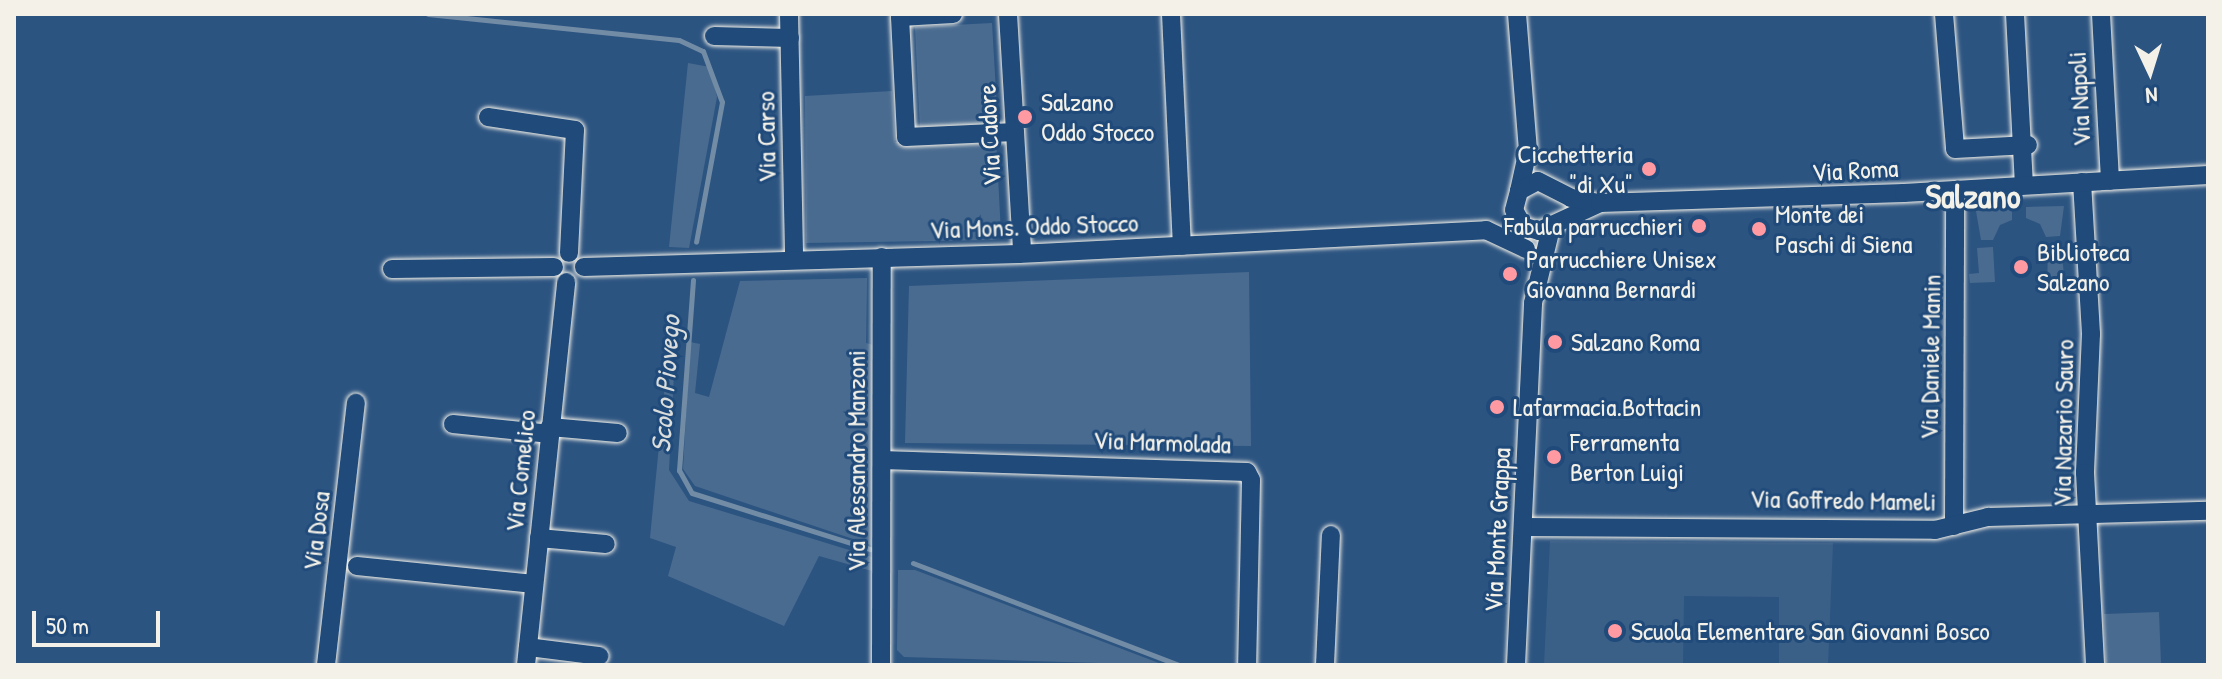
<!DOCTYPE html>
<style>
body{margin:0}
#map{position:relative;width:2222px;height:679px;overflow:hidden;background:#2c5481;font-family:"Patrick Hand",sans-serif}
div>[style]{position:absolute}
[style*='--x']{left:calc(var(--x)*1px);top:calc(var(--y)*1px);width:calc(var(--w)*1px);rotate:calc(var(--a)*1deg)}
.built>*{inset:0;background:#3b6088}
.green>*{inset:0;background:#496b90}
.stream>*{height:5px;margin:-2.5px;padding:0 2.5px;transform-origin:2.5px;border-radius:2.5px;background:#738ca6}
.roads{filter:drop-shadow(0 0 2px #f4f1e8) drop-shadow(0 0 2px #f4f1e8)}
.minor>*{height:18px;margin:-9px;padding:0 9px;transform-origin:9px;border-radius:9px;background:#1f4a7a}
.dots>*{width:22px;height:22px;translate:-50% -50%;box-sizing:border-box;border:4px solid #1f4a7a;border-radius:50%}
span{translate:-50% -50%;white-space:nowrap;text-align:center;line-height:1.15;-webkit-text-stroke:6px #1f4a7a;paint-order:stroke}
.street-label{font-size:26px;color:#f4f1e8}
.poi-label{font-size:26px;color:#f4f1e8}
.left{translate:0 -50%;text-align:left}
.right{translate:-100% -50%;text-align:right}
.water-label{font-size:28px;color:#dadddb;font-style:italic}
.district-label{font-size:34px;color:#f4f1e8;font-weight:700}
.frame{position:absolute;inset:0;border:16px solid #f4f1e8;pointer-events:none}
.north{position:absolute;left:2110px;top:32px;width:80px;height:80px;-webkit-text-stroke:6px #1f4a7a;paint-order:stroke;rotate:176deg;font-size:22px;font-weight:700;line-height:32px;text-align:center;color:#f4f1e8}
.north::after{content:'';display:block;margin:auto;width:28px;height:36px;background:#f4f1e8;clip-path:polygon(50% 0,100% 100%,50% 72%,0 100%)}
.scale{position:absolute;left:32px;top:611px;width:128px;height:36px;box-sizing:border-box;border:4px solid #f4f1e8;border-top:0;padding-left:10px;font-size:24px;line-height:28px;white-space:nowrap;color:#f4f1e8;-webkit-text-stroke:6px #1f4a7a;paint-order:stroke}
</style>
<div id="map">
<div class="built">
<i style="clip-path:polygon(1550px 541px,1833px 543px,1828px 665px,1779px 665px,1779px 597px,1684px 596px,1683px 665px,1544px 665px)"></i>
</div>
<div class="green">
<i style="clip-path:polygon(992px 23px,998px 126px,920px 130px,915px 27px)"></i>
<i style="clip-path:polygon(688px 63px,710px 67px,717px 97px,689px 248px,669px 247px)"></i>
<i style="clip-path:polygon(892px 91px,895px 142px,996px 138px,1001px 234px,996px 240px,806px 243px,805px 96px)"></i>
<i style="clip-path:polygon(2064px 206px,2060px 236px,2046px 237px,2040px 224px,2026px 218px,2026px 207px)"></i>
<i style="clip-path:polygon(2012px 208px,2012px 220px,2000px 225px,1993px 240px,1981px 240px,1976px 211px)"></i>
<i style="clip-path:polygon(2061px 245px,2064px 275px,2078px 291px,2047px 293px,2048px 246px)"></i>
<i style="clip-path:polygon(1993px 247px,1995px 282px,1970px 283px,1969px 274px,1979px 273px,1977px 248px)"></i>
<i style="clip-path:polygon(1249px 272px,1251px 446px,905px 443px,909px 286px)"></i>
<i style="clip-path:polygon(867px 278px,866px 343px,873px 345px,871px 545px,695px 486px,683px 469px,690px 342px,700px 344px,695px 393px,709px 397px,740px 281px)"></i>
<i style="clip-path:polygon(666px 374px,674px 374px,669px 470px,689px 501px,872px 557px,872px 571px,819px 556px,784px 626px,668px 576px,676px 547px,650px 538px)"></i>
<i style="clip-path:polygon(898px 570px,915px 570px,1164px 665px,904px 657px,897px 650px)"></i>
<i style="clip-path:polygon(2159px 612px,2161px 665px,2106px 665px,2104px 614px)"></i>
</div>
<div class="stream">
<i style="--x:428;--y:14;--w:252;--a:5.9"></i>
<i style="--x:679;--y:40;--w:26;--a:25"></i>
<i style="--x:703;--y:51;--w:54;--a:69.6"></i>
<i style="--x:722;--y:102;--w:142;--a:100.5"></i>
<i style="--x:693;--y:280;--w:191;--a:94.2"></i>
<i style="--x:679;--y:470;--w:26;--a:61"></i>
<i style="--x:692;--y:493;--w:187;--a:17.5"></i>
<i style="--x:913;--y:563;--w:285;--a:21"></i>
</div>
<div class="roads">
<div class="minor">
<i style="--x:789;--y:14;--w:245;--a:88.8"></i>
<i style="--x:953;--y:14;--w:53;--a:176.8"></i>
<i style="--x:900;--y:17;--w:120;--a:87.1"></i>
<i style="--x:906;--y:137;--w:109;--a:-2.6"></i>
<i style="--x:1008;--y:14;--w:239;--a:86.6"></i>
<i style="--x:1171;--y:14;--w:232;--a:87.3"></i>
<i style="--x:1517;--y:14;--w:136;--a:85.4"></i>
<i style="--x:1528;--y:150;--w:42;--a:102.4"></i>
<i style="--x:1944;--y:14;--w:135;--a:85.3"></i>
<i style="--x:1955;--y:149;--w:73;--a:-3.1"></i>
<i style="--x:2015;--y:14;--w:171;--a:87"></i>
<i style="--x:2101;--y:14;--w:167;--a:86.9"></i>
<i style="--x:714;--y:36;--w:76;--a:1.5"></i>
<i style="--x:488;--y:117;--w:88;--a:8.5"></i>
<i style="--x:575;--y:130;--w:123;--a:92.8"></i>
<i style="--x:2082;--y:182;--w:152;--a:86.6"></i>
<i style="--x:2091;--y:334;--w:139;--a:92.5"></i>
<i style="--x:2085;--y:473;--w:192;--a:87"></i>
<i style="--x:1600;--y:203;--w:67;--a:155.3"></i>
<i style="--x:1539;--y:231;--w:17;--a:-163"></i>
<i style="--x:1523;--y:226;--w:18;--a:-119"></i>
<i style="--x:1514;--y:210;--w:20;--a:-75"></i>
<i style="--x:1519;--y:191;--w:21;--a:-28"></i>
<i style="--x:1538;--y:181;--w:37;--a:27"></i>
<i style="--x:1571;--y:198;--w:29;--a:10"></i>
<i style="--x:1600;--y:203;--w:304;--a:-1.9"></i>
<i style="--x:1904;--y:193;--w:305;--a:-3.4"></i>
<i style="--x:584;--y:267;--w:435;--a:-1.7"></i>
<i style="--x:1019;--y:254;--w:468;--a:-2.9"></i>
<i style="--x:1486;--y:230;--w:44;--a:25.4"></i>
<i style="--x:392;--y:269;--w:162;--a:-0.7"></i>
<i style="--x:453;--y:424;--w:98;--a:5.9"></i>
<i style="--x:550;--y:427;--w:68;--a:5"></i>
<i style="--x:882;--y:460;--w:365;--a:1.9"></i>
<i style="--x:1247;--y:472;--w:9;--a:63"></i>
<i style="--x:1251;--y:480;--w:185;--a:91.2"></i>
<i style="--x:1954;--y:526;--w:336;--a:-89.8"></i>
<i style="--x:1524;--y:527;--w:411;--a:0.4"></i>
<i style="--x:1935;--y:530;--w:55;--a:-13.8"></i>
<i style="--x:1988;--y:517;--w:220;--a:-1.6"></i>
<i style="--x:539;--y:538;--w:67;--a:5.1"></i>
<i style="--x:357;--y:566;--w:178;--a:5.8"></i>
<i style="--x:528;--y:647;--w:72;--a:7.2"></i>
<i style="--x:326;--y:665;--w:264;--a:-83.5"></i>
<i style="--x:526;--y:665;--w:385;--a:-84"></i>
<i style="--x:881;--y:665;--w:408;--a:-89.9"></i>
<i style="--x:1325;--y:665;--w:130;--a:-87.4"></i>
<i style="--x:1516;--y:665;--w:362;--a:-87.3"></i>
<i style="--x:1533;--y:303;--w:77;--a:-76.5"></i>
</div>
</div>
<div class="dots">
<i style="left:1025px;top:117px;background:#ff9aa2"></i>
<i style="left:1649px;top:169px;background:#ff9aa2"></i>
<i style="left:1699px;top:226px;background:#ff9aa2"></i>
<i style="left:1759px;top:229px;background:#ff9aa2"></i>
<i style="left:2021px;top:267px;background:#ff9aa2"></i>
<i style="left:1510px;top:274px;background:#ff9aa2"></i>
<i style="left:1555px;top:342px;background:#ff9aa2"></i>
<i style="left:1497px;top:407px;background:#ff9aa2"></i>
<i style="left:1554px;top:457px;background:#ff9aa2"></i>
<i style="left:1615px;top:631px;background:#ff9aa2"></i>
</div>
<div class="street-label">
<span style="left:2079px;top:99px;rotate:-93deg">Via Napoli</span>
<span style="left:989px;top:135px;rotate:-93deg">Via Cadore</span>
<span style="left:766px;top:137px;rotate:-91deg">Via Carso</span>
<span style="left:1855px;top:170px;rotate:-3deg">Via Roma</span>
<span style="left:1034px;top:226px;rotate:-2deg">Via Mons. Oddo Stocco</span>
<span style="left:1930px;top:357px;rotate:-89deg">Via Daniele Manin</span>
<span style="left:2063px;top:423px;rotate:-89deg">Via Nazario Sauro</span>
<span style="left:1162px;top:442px;rotate:2deg">Via Marmolada</span>
<span style="left:856px;top:461px;rotate:-90deg">Via Alessandro Manzoni</span>
<span style="left:520px;top:471px;rotate:-84deg">Via Comelico</span>
<span style="left:1843px;top:500px;rotate:1deg">Via Goffredo Mameli</span>
<span style="left:1497px;top:530px;rotate:-87deg">Via Monte Grappa</span>
<span style="left:316px;top:531px;rotate:-83deg">Via Dosa</span>
</div>
<div class="poi-label">
<span class="left" style="left:1041px;top:117px">Salzano<br>Oddo Stocco</span>
<span class="right" style="left:1633px;top:169px">Cicchetteria<br>"di Xu"</span>
<span class="left" style="left:1775px;top:229px">Monte dei<br>Paschi di Siena</span>
<span class="right" style="left:1683px;top:226px">Fabula parrucchieri</span>
<span class="left" style="left:2037px;top:267px">Biblioteca<br>Salzano</span>
<span class="left" style="left:1526px;top:274px">Parrucchiere Unisex<br>Giovanna Bernardi</span>
<span class="left" style="left:1571px;top:342px">Salzano Roma</span>
<span class="left" style="left:1513px;top:407px">Lafarmacia.Bottacin</span>
<span class="left" style="left:1570px;top:457px">Ferramenta<br>Berton Luigi</span>
<span class="left" style="left:1631px;top:631px">Scuola Elementare San Giovanni Bosco</span>
</div>
<div class="water-label">
<span style="left:665px;top:384px;rotate:-86deg">Scolo Piovego</span>
</div>
<div class="district-label">
<span style="left:1973px;top:197px">Salzano</span>
</div>
<div class="frame"></div>
<div class="north">N</div>
<div class="scale">50 m</div>
</div>
